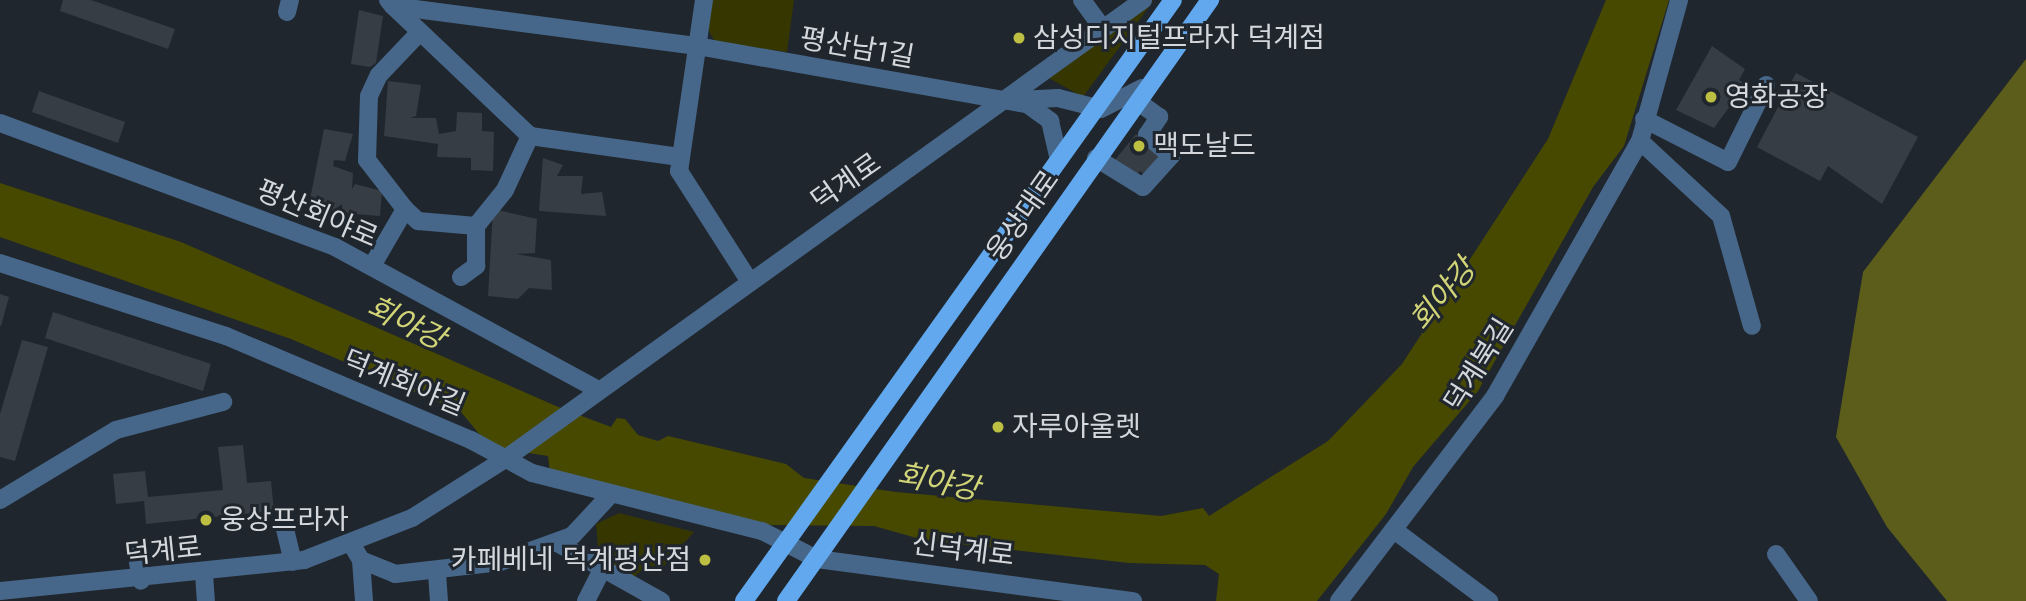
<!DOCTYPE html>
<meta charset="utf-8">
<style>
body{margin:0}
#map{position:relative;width:2026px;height:601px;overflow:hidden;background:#20262d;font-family:Jost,"Noto Sans KR",sans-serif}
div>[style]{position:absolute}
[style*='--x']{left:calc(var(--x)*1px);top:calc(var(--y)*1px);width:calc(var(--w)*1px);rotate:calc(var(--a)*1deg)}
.green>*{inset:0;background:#363700}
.forest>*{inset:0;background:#5c5d1a}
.water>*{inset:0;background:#484900}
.building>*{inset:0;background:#363d44}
.minor>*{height:18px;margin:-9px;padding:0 9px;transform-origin:9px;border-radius:9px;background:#466789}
.major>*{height:18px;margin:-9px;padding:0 9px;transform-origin:9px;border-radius:9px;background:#61a8ee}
.dots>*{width:19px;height:19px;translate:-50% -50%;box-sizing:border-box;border:4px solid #20262d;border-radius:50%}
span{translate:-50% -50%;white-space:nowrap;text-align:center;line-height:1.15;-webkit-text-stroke:6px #20262d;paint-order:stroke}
.poi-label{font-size:28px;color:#d4d8dc}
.left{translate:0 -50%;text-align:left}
.right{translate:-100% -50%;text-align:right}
.street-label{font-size:28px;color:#d4d8dc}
.water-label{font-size:30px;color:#d2d577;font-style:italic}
</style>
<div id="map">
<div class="green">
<i style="clip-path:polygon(712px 0,794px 0,787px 52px,715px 42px,708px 29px)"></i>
<i style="clip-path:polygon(1154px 0,1083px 97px,1047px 77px)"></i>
<i style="clip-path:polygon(619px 513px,694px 532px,664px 566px,646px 566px,625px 585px,600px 570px,596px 524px)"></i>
</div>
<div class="forest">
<i style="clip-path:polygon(2026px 59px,2026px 601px,1947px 601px,1887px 527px,1836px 437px,1863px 272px)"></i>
</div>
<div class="water">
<i style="clip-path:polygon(1606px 0,1669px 0,1624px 146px,1593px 187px,1478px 391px,1413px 467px,1386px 514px,1317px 601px,1216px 601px,1219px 574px,1205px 565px,1129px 563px,924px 540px,874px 526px,771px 525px,550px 472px,548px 456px,490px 447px,461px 412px,291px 339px,0 237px,0 183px,181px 242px,563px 409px,611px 427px,617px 418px,625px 419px,638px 435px,658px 441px,668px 436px,786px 464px,804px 478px,896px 492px,1161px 516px,1203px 508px,1209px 516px,1328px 441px,1402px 364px,1548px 139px)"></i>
</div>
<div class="building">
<i style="clip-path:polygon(63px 0,91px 0,175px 29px,168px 49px,60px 11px)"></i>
<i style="clip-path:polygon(359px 10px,383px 16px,376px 63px,370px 67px,351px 64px)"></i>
<i style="clip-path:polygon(1712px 46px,1745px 69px,1739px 80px,1746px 84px,1714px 128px,1676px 110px)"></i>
<i style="clip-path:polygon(1796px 73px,1918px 137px,1882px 204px,1828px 166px,1820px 181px,1757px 147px)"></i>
<i style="clip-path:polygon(388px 81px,421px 85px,416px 116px,410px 118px,436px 118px,439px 134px,456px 131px,457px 112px,482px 113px,482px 131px,494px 132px,493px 171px,471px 170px,471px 158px,437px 157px,438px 144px,384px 136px)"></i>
<i style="clip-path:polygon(39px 91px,125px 122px,118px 143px,32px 112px)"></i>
<i style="clip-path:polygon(324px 129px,353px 134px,345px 161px,334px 160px,333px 166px,353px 173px,352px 189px,355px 184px,382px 191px,380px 216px,342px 213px,342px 204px,331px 212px,309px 204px)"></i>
<i style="clip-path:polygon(1136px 134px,1167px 158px,1146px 175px,1140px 171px,1136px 176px,1115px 160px)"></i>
<i style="clip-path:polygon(543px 158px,563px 165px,557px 176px,583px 176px,581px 194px,602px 192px,606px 216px,539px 211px)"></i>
<i style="clip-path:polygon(493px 209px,537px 219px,535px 253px,516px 254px,551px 260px,552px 290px,529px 288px,518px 299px,488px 296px)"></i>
<i style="clip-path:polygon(0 294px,9px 297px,1px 326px,0 326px)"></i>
<i style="clip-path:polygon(53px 312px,211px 364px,203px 391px,45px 338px)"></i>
<i style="clip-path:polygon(22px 340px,48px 347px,15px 461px,0 457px,0 414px)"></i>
<i style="clip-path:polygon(243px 445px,247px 483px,271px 481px,274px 511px,146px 524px,144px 501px,116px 504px,113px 474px,145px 471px,148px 497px,223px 490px,218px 447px)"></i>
</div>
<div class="minor">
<i style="--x:388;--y:0;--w:8;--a:50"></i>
<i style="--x:393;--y:6;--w:307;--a:7.5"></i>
<i style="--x:697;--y:46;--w:335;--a:10"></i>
<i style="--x:1027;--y:104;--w:29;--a:36"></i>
<i style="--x:1050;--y:121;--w:35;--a:77"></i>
<i style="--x:704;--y:0;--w:173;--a:98.3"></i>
<i style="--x:679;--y:171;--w:132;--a:57.4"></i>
<i style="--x:1082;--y:0;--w:36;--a:54"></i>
<i style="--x:393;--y:6;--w:189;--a:43.5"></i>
<i style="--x:530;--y:136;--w:151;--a:8"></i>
<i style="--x:287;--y:12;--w:12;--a:-76"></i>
<i style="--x:1018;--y:100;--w:40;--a:-2.9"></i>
<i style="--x:1058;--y:98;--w:44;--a:14.3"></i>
<i style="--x:1101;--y:109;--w:46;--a:-27.1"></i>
<i style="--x:1644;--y:119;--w:94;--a:27.1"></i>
<i style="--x:1728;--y:162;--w:86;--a:-63.7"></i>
<i style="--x:0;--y:123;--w:357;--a:20.3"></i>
<i style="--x:335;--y:247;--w:298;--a:28.5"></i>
<i style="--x:1640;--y:141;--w:110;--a:42.8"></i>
<i style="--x:1721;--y:216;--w:114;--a:74.3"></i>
<i style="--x:1096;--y:158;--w:55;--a:31.7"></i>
<i style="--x:1143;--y:187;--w:42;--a:-47.9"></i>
<i style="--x:1171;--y:156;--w:32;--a:-139"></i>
<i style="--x:1147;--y:135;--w:22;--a:-56"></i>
<i style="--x:1159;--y:117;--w:27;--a:-144"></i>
<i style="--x:405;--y:209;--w:62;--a:-127.8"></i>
<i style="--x:367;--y:160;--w:64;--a:-88.2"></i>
<i style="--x:369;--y:96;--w:23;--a:-65"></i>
<i style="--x:379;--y:75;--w:59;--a:-46.4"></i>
<i style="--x:0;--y:263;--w:237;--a:17.9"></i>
<i style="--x:226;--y:336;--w:266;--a:23"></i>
<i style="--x:471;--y:440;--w:69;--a:28.4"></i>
<i style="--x:532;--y:473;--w:237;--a:14.2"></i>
<i style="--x:762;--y:531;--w:62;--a:27"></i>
<i style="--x:817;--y:559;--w:319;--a:7.6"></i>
<i style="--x:372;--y:266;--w:66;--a:-59.9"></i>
<i style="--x:405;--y:209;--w:18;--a:43"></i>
<i style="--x:418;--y:221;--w:58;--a:4.9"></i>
<i style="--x:476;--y:226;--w:46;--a:-51.1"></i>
<i style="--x:505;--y:190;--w:60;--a:-65.2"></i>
<i style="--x:461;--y:277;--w:19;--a:-36"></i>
<i style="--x:476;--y:266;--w:40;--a:-90"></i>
<i style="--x:0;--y:500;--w:135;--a:-31.1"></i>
<i style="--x:116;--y:430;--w:111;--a:-14.7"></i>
<i style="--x:283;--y:521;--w:42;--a:76.3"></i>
<i style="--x:1394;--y:530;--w:119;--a:36.8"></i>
<i style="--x:559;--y:544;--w:117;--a:29.2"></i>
<i style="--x:352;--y:545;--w:17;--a:59"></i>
<i style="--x:361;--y:560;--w:37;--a:22"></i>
<i style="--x:395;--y:574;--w:106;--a:-6.5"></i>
<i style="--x:500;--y:562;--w:77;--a:-19.9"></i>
<i style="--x:572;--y:536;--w:57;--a:-47.1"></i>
<i style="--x:1776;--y:554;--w:57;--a:54.9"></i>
<i style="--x:137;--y:556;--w:25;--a:81"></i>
<i style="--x:361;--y:560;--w:41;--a:85.8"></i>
<i style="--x:437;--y:573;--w:28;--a:86"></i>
<i style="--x:204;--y:574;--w:27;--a:86"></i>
<i style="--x:0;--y:591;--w:306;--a:-5.8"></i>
<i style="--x:304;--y:560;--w:116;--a:-21.3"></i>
<i style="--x:412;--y:518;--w:110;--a:-32.4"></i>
<i style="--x:505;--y:459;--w:786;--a:-35.73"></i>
<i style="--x:586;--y:601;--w:37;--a:-63"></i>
<i style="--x:1339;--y:601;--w:258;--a:-52.7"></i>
<i style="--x:1495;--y:396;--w:293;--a:-60.4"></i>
<i style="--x:1640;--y:141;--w:146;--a:-74.5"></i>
</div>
<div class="major">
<i style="--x:744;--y:601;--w:738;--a:-54.48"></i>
<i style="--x:786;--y:601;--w:736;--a:-54.8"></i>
</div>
<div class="dots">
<i style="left:1019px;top:38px;background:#bdbf43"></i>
<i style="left:1711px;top:97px;background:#bdbf43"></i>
<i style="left:1139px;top:146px;background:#bdbf43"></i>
<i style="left:998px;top:427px;background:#bdbf43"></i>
<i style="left:206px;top:520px;background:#bdbf43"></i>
<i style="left:705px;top:560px;background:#bdbf43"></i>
</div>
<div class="poi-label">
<span class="left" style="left:1033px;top:38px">삼성디지털프라자 덕계점</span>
<span class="left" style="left:1725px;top:97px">영화공장</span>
<span class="left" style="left:1153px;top:146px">맥도날드</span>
<span class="left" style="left:1012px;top:427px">자루아울렛</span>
<span class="left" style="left:220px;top:520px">웅상프라자</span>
<span class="right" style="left:691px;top:560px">카페베네 덕계평산점</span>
</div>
<div class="street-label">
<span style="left:857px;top:48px;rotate:10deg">평산남1길</span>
<span style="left:846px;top:182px;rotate:-35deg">덕계로</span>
<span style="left:317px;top:214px;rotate:23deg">평산회야로</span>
<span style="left:1023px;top:216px;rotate:-55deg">웅상대로</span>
<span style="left:1479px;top:365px;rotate:-58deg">덕계북길</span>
<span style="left:404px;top:383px;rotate:22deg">덕계회야길</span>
<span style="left:963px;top:550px;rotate:7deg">신덕계로</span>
<span style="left:163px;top:551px;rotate:-6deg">덕계로</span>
</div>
<div class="water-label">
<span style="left:1443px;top:295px;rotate:-50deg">회야강</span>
<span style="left:406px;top:323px;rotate:26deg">회야강</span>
<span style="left:938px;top:482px;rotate:11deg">회야강</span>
</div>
</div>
